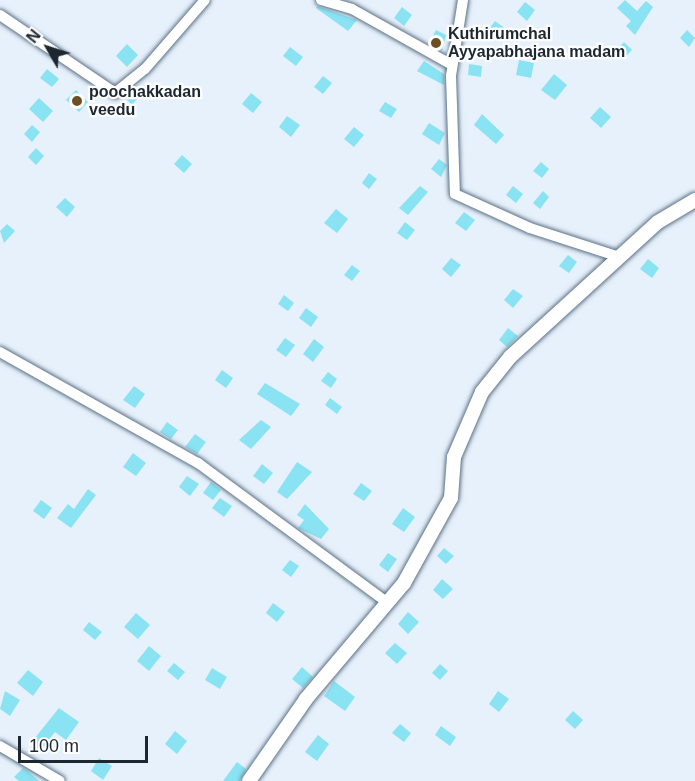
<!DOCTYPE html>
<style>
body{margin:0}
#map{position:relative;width:695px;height:781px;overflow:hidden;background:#e7f1fb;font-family:Arial,sans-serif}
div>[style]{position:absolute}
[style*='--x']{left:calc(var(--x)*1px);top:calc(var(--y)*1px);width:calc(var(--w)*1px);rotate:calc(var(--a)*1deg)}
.building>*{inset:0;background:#89e3f3}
.roads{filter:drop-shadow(0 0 2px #5a7186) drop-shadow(0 0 2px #5a7186)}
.minor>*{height:10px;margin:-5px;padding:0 5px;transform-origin:5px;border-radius:5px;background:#fff}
.tertiary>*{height:14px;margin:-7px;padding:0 7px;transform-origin:7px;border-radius:7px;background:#fff}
.dots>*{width:16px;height:16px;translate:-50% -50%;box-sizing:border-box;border:3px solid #fdfdfd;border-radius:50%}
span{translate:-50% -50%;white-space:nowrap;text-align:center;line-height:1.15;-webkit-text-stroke:4.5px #fdfdfd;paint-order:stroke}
.poi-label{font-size:16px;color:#1d2730;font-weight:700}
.left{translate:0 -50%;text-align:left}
.north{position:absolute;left:18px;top:18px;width:60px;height:60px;-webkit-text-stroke:4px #fdfdfd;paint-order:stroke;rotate:309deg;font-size:16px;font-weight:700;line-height:24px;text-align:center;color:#1d2730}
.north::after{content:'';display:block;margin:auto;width:21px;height:27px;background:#1d2730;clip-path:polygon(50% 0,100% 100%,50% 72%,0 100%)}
.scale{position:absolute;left:18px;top:736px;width:130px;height:27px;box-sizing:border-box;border:3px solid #1d2730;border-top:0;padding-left:8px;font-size:18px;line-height:21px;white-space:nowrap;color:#1d2730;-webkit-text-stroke:4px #fdfdfd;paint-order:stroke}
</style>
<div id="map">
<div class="building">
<i style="clip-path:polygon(625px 0,637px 11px,646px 1px,653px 7px,635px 35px,626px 26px,631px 21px,617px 8px)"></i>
<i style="clip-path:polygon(525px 2px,535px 10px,527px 21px,517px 12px)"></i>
<i style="clip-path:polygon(402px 7px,412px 15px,404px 26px,394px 18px)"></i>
<i style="clip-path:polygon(316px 8px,317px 6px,357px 20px,348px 31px)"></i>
<i style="clip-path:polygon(495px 21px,506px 29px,500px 38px,489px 29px)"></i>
<i style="clip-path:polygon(436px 30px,446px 35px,442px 51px,429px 43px)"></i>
<i style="clip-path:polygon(687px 30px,695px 38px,689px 47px,680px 38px)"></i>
<i style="clip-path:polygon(624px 42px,632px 50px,625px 57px,617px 50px)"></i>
<i style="clip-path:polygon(127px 44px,138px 55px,127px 67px,116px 56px)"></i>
<i style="clip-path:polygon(290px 47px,303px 57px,296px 66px,283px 56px)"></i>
<i style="clip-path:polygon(519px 60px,534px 63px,531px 78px,516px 75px)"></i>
<i style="clip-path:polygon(424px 61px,444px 74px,444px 85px,417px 71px)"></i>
<i style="clip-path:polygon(469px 64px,482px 66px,481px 77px,468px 75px)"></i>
<i style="clip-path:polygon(47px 69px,59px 79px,52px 87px,40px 78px)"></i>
<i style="clip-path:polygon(554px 74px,567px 85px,555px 100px,541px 90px)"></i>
<i style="clip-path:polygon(323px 76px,332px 83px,323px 94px,314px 87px)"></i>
<i style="clip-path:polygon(134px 88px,141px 95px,132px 105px,125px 98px)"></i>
<i style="clip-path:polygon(76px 90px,88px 102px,79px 112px,66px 100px)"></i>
<i style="clip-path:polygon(251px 93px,262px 102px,253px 113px,242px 104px)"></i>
<i style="clip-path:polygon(39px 98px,53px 111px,43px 122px,29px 109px)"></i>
<i style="clip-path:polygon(385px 102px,397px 109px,391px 118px,379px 111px)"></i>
<i style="clip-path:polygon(600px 107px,611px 117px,601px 128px,590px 118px)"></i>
<i style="clip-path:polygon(482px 114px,504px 135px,496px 144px,474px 125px)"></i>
<i style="clip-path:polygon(287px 116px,300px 125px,291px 137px,279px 127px)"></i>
<i style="clip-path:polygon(429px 123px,445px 133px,439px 145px,422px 134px)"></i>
<i style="clip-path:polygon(32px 125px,40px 132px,32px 142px,24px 134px)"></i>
<i style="clip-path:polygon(354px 127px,364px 135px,354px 147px,344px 139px)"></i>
<i style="clip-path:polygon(36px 148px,44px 156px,36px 165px,28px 157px)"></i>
<i style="clip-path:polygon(182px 155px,192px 164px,184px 173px,174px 164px)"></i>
<i style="clip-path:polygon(439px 159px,447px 165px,441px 177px,431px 169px)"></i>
<i style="clip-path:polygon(541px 162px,549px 169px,542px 178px,533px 171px)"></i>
<i style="clip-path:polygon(369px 173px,377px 179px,369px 189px,362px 183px)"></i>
<i style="clip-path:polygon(420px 186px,428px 192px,408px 215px,399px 208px)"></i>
<i style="clip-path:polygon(513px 186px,523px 194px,516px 203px,506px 195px)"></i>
<i style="clip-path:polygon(543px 191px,549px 197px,540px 209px,533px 203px)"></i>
<i style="clip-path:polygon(65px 198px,75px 207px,67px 217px,56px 207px)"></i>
<i style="clip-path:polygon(336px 209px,348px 219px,337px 233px,324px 223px)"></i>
<i style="clip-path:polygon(464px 212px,475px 220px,466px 231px,455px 223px)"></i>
<i style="clip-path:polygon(405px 222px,415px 230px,407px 240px,397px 233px)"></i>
<i style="clip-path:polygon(7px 224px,15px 231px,4px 243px,0 231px)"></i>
<i style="clip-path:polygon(568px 255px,577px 262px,569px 273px,559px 266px)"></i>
<i style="clip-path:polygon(451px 258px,461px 265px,451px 277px,442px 269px)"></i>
<i style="clip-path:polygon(648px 259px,659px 268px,652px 278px,640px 269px)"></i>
<i style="clip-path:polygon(352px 265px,360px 271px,352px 281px,344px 275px)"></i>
<i style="clip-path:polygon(513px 289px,523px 296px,513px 308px,504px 300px)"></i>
<i style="clip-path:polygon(284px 295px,294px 303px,288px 311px,278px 304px)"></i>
<i style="clip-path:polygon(306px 308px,318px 317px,311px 327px,299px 318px)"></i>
<i style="clip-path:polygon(508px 328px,518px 336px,507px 347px,499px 340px)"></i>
<i style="clip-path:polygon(285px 338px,295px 345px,286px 357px,276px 350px)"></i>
<i style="clip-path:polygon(314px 339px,324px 347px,313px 362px,303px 354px)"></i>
<i style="clip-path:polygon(222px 370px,233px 378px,226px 388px,215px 380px)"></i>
<i style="clip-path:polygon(328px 372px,337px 379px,331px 388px,321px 381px)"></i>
<i style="clip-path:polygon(265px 383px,300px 404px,291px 416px,257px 394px)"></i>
<i style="clip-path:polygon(134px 386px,145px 394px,135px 408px,123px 400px)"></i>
<i style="clip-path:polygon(330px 398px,342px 407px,337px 414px,325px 405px)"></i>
<i style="clip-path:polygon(261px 420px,271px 427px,251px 449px,239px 440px)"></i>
<i style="clip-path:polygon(167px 422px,178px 430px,171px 439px,160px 432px)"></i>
<i style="clip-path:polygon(195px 434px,206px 442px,197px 454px,185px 447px)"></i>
<i style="clip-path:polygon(133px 453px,146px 463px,136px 476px,123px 467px)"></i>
<i style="clip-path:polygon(297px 462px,312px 472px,287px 499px,277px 492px)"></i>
<i style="clip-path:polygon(262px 464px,273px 473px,264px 484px,253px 476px)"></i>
<i style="clip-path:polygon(187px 476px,199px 484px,190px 496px,179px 487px)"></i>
<i style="clip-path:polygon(211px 482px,221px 490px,213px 500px,203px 493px)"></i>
<i style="clip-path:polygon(361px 483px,372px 491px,364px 501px,353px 494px)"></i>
<i style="clip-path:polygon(88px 489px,96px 495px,71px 528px,57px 518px,68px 504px,74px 509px)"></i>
<i style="clip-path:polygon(220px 498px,232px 506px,224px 517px,212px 508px)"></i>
<i style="clip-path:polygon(41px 500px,52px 508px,44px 519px,33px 511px)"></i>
<i style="clip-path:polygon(305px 504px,329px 529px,321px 539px,298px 528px,304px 520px,297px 515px)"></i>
<i style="clip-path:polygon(403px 508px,415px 517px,404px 532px,392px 524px)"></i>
<i style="clip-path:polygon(444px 548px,454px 556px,446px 564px,437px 556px)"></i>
<i style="clip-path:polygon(388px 553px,397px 559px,388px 572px,379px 565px)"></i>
<i style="clip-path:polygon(290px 560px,299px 566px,291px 577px,282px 570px)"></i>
<i style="clip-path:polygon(442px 579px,453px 589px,443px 599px,433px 590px)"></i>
<i style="clip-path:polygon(273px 603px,285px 612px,277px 622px,266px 613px)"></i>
<i style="clip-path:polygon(408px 612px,419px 622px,408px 634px,398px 624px)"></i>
<i style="clip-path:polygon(136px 613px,150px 625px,138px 639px,124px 627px)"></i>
<i style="clip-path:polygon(89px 622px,102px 632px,95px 640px,83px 630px)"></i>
<i style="clip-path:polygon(395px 643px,407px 653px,397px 664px,385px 653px)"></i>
<i style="clip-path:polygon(149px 646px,161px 656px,149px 671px,137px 661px)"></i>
<i style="clip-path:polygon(174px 663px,185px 672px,178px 680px,167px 671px)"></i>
<i style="clip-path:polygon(440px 664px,448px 671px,440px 680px,432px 673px)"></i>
<i style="clip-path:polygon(302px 667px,313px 677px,303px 688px,292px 679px)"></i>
<i style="clip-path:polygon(212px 668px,227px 677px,220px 689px,205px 680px)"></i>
<i style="clip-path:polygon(28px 670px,43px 682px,33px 696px,17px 683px)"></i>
<i style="clip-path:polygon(334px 681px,355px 697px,345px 711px,324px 696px)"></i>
<i style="clip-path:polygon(5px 691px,20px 700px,10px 716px,0 709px)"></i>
<i style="clip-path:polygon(498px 691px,509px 699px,499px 712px,489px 704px)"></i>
<i style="clip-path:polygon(59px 708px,79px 722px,66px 740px,55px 732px,39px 752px,30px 744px)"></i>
<i style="clip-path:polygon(573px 711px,583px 720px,575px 729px,565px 720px)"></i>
<i style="clip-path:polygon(400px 724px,411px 733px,404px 742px,392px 733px)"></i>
<i style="clip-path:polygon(441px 726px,456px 737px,450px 746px,435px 735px)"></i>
<i style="clip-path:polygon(175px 731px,187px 741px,177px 754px,165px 744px)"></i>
<i style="clip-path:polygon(318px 735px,329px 744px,317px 761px,305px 752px)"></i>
<i style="clip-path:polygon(99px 758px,112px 766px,103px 780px,91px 771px)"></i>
<i style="clip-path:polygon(237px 762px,246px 769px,240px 781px,223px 781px)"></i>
<i style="clip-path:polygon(23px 768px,29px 772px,39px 781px,19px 781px,14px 777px)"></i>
</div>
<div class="roads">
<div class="minor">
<i style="--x:321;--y:0;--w:32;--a:16"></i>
<i style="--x:352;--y:9;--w:115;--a:29.2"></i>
<i style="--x:463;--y:0;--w:77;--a:99"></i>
<i style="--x:451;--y:76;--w:118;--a:88.1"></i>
<i style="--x:455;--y:194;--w:82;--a:24.4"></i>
<i style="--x:530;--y:228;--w:94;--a:18"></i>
<i style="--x:0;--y:15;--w:139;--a:34.1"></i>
<i style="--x:115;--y:93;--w:38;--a:-39"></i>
<i style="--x:145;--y:69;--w:91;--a:-49"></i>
<i style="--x:0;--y:352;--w:227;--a:29.3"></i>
<i style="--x:198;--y:463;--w:236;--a:36.4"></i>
<i style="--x:0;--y:746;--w:69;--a:30.3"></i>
</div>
<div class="tertiary">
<i style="--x:249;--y:781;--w:100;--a:-55.2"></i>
<i style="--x:306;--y:699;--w:152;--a:-49.8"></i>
<i style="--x:404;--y:583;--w:97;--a:-61.1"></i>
<i style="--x:451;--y:498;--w:41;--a:-85.8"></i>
<i style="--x:454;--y:457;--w:71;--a:-66.7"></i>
<i style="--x:482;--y:392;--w:45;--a:-51.3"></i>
<i style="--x:510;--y:357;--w:200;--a:-42.4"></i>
<i style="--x:658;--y:222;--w:43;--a:-30.7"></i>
</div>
</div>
<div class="dots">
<i style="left:436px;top:43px;background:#6d4f24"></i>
<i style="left:77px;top:101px;background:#6d4f24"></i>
</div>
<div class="poi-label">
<span class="left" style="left:448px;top:43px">Kuthirumchal<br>Ayyapabhajana madam</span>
<span class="left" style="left:89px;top:101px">poochakkadan<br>veedu</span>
</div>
<div class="north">N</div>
<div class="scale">100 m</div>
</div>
